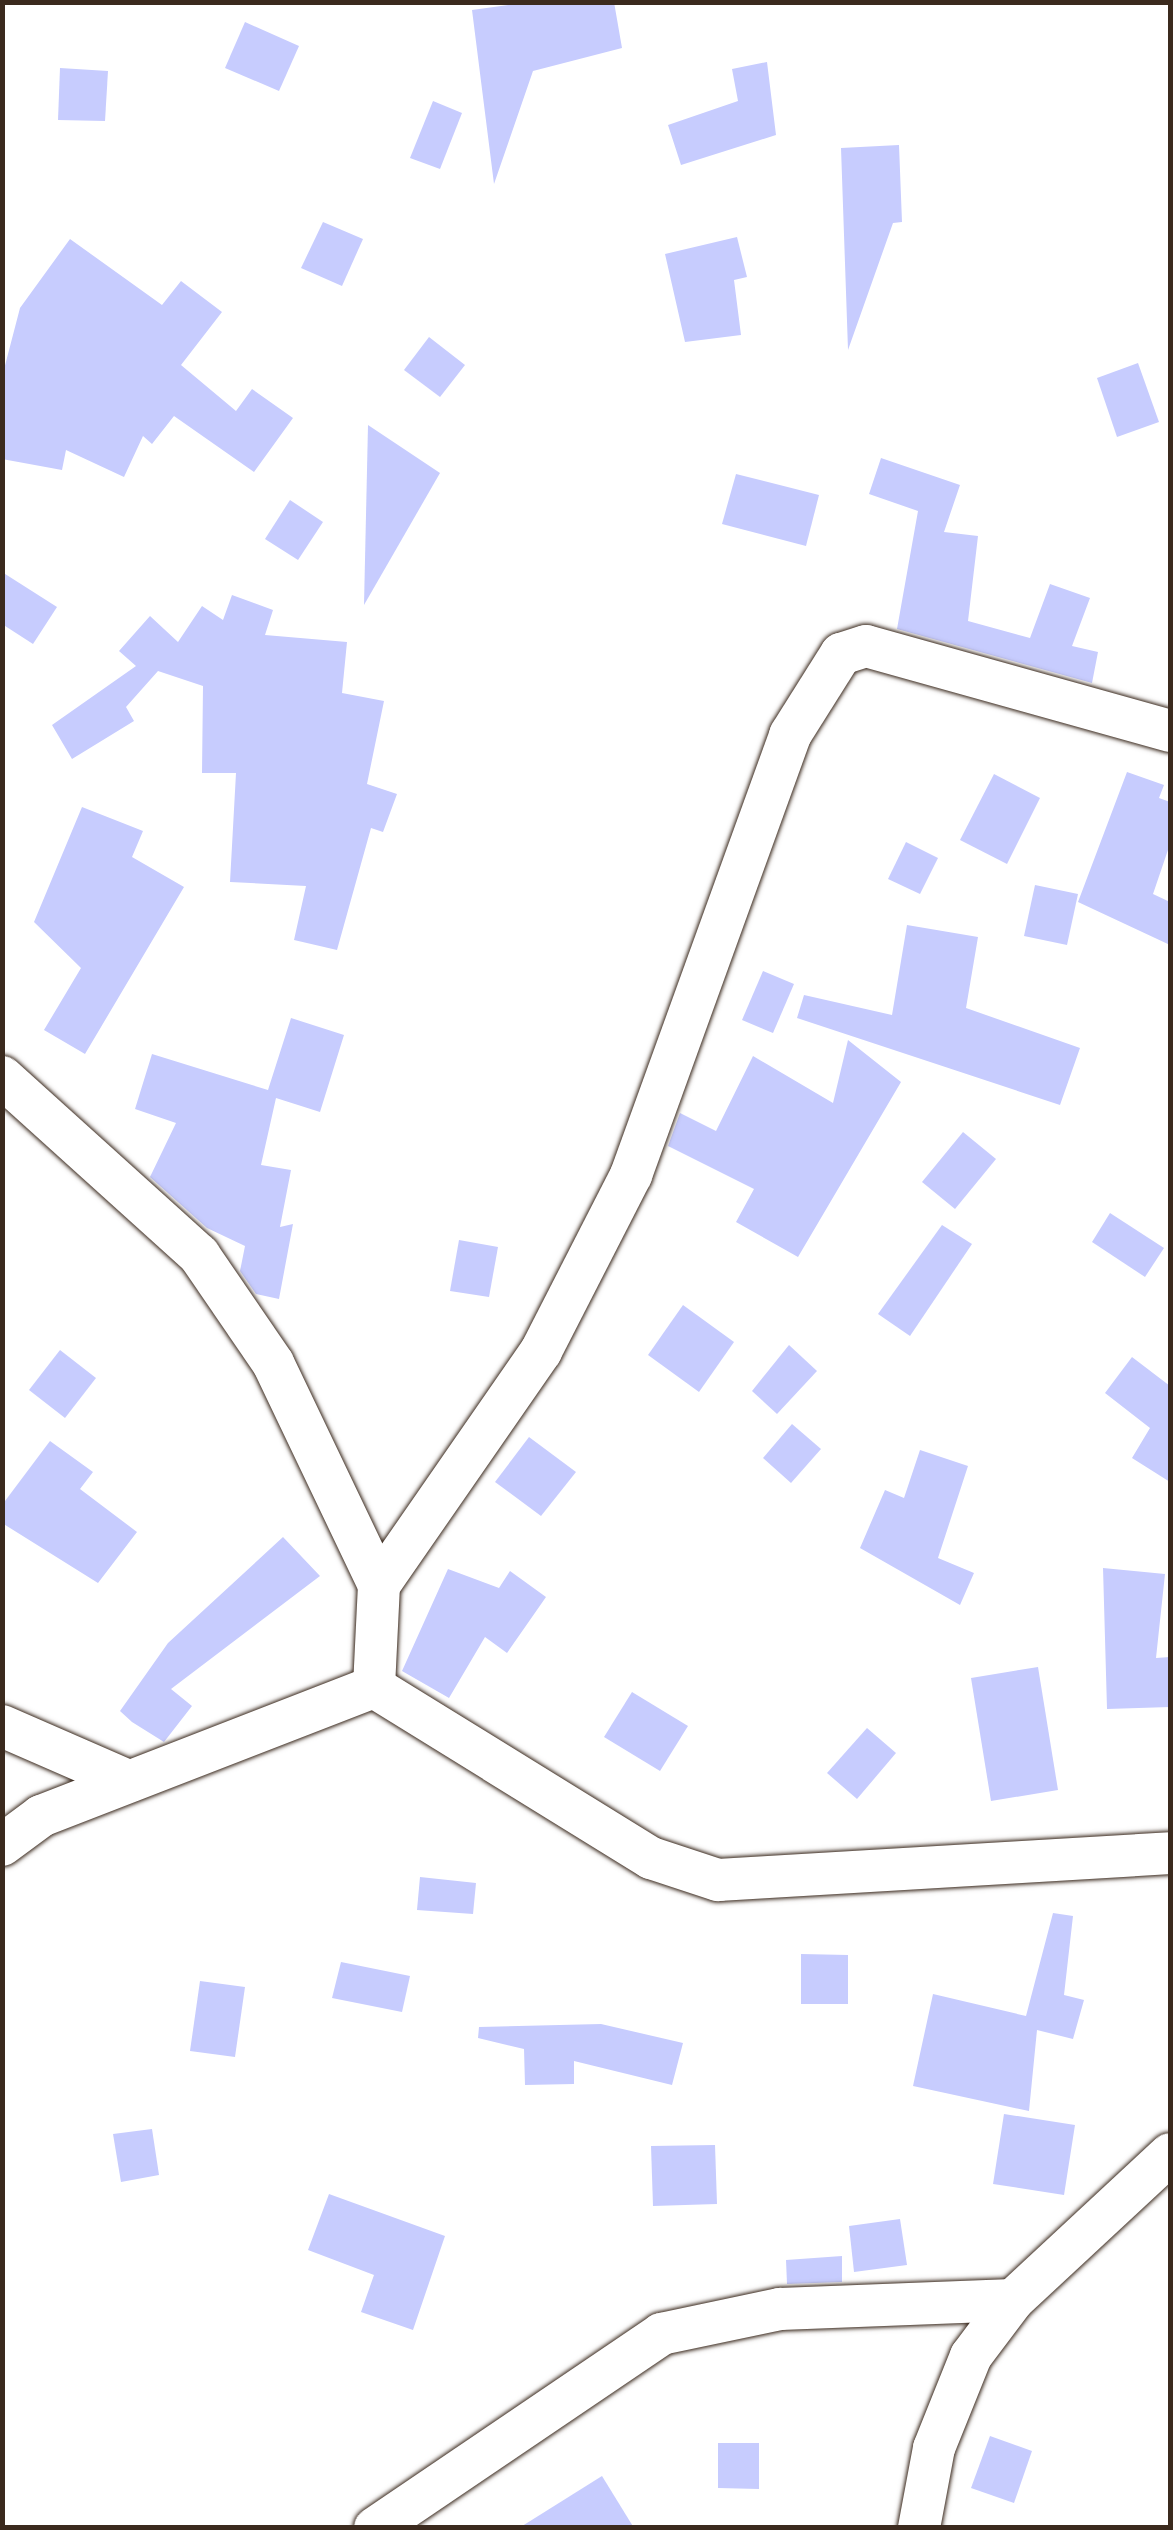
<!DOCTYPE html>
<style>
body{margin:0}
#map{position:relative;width:1173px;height:2530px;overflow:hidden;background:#fff;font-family:"Shantell Sans",sans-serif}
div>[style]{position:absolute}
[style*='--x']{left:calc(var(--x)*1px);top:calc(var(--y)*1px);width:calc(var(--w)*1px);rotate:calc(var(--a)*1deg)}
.building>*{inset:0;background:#c7ccfe}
.roads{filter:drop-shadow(0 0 2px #3b2a1e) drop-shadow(0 0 2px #3b2a1e)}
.street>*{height:42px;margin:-21px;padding:0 21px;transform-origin:21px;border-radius:21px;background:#fff}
span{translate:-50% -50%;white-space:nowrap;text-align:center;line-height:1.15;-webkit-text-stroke:10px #fff;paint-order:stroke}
.frame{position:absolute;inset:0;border:5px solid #3b2a1e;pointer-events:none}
</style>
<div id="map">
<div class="building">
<i style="clip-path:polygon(529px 2px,614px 2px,622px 48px,533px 71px,494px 184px,472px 10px)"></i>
<i style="clip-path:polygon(245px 22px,299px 46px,279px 91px,225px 68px)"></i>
<i style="clip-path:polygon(767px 62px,776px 135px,681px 165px,668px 125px,738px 101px,732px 69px)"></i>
<i style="clip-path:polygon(60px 68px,108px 71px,105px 121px,58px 120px)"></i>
<i style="clip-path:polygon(433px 101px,462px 113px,440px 169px,410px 158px)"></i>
<i style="clip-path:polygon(899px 145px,902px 222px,893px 223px,848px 350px,841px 148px)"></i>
<i style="clip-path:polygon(323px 222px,363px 239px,342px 286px,301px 268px)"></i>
<i style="clip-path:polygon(737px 237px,747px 277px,734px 280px,741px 335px,685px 342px,665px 254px)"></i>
<i style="clip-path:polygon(70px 239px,162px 305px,181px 281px,222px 312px,181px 365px,236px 411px,252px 389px,293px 418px,254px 472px,174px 416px,152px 444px,143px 436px,124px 477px,66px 450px,62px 470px,2px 459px,2px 377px,20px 308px)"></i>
<i style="clip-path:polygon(429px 337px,465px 365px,440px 397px,404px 370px)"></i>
<i style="clip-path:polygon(1138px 363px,1159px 422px,1117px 437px,1097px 378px)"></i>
<i style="clip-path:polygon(368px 425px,440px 473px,364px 605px)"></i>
<i style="clip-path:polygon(881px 458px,960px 485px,944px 532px,978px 536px,968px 621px,1030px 638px,1050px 584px,1090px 598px,1072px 646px,1098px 652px,1092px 683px,897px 629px,918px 511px,869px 494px)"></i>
<i style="clip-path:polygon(736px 474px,819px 495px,806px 546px,722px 524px)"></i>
<i style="clip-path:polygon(290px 500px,323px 522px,298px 560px,265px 539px)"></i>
<i style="clip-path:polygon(2px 572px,57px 607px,33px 644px,2px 624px)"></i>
<i style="clip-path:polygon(232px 595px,273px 610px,265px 635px,347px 642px,342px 693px,384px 701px,367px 784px,397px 794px,383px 832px,371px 828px,337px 950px,294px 940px,306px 886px,230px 882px,236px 773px,202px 773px,203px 686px,158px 671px,126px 707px,134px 721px,72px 759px,52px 725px,136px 666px,119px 651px,150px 616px,178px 642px,202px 606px,223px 620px)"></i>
<i style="clip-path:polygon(1127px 772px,1164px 785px,1159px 798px,1170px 802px,1170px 844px,1153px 894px,1170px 902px,1170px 945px,1078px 902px)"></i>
<i style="clip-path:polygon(994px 774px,1040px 798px,1007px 864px,960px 840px)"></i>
<i style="clip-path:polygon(82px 807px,143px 831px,132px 857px,184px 887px,85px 1054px,44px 1030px,81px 968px,34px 922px)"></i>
<i style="clip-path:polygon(906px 842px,938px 858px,920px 894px,888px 879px)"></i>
<i style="clip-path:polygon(1035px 885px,1078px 894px,1067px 945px,1024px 936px)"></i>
<i style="clip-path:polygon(907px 925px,978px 937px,966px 1008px,1080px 1048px,1060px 1105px,797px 1018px,804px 995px,892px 1015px)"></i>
<i style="clip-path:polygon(763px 971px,794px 984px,773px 1033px,742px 1020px)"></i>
<i style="clip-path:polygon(291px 1018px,344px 1035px,320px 1112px,276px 1098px,261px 1165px,291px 1170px,280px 1227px,293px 1224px,279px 1299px,256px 1294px,240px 1271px,245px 1246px,207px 1228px,150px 1177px,176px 1123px,135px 1109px,152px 1054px,268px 1090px)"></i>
<i style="clip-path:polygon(848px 1040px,901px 1082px,798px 1257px,736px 1222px,754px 1189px,668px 1146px,680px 1113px,716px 1131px,753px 1056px,833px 1103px)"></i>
<i style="clip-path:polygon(963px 1132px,996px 1159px,955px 1209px,922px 1182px)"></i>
<i style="clip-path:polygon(1110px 1213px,1164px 1248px,1145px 1277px,1092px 1242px)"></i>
<i style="clip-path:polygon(942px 1225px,972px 1244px,910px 1336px,878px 1314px)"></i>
<i style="clip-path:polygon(459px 1240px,498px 1247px,489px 1297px,450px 1291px)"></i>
<i style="clip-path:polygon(683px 1305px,734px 1342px,699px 1392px,648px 1355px)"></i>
<i style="clip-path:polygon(789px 1345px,817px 1371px,777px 1414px,752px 1391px)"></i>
<i style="clip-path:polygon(60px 1350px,96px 1378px,65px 1418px,29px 1390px)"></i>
<i style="clip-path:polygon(1132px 1357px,1170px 1386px,1170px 1482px,1132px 1458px,1150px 1428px,1105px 1393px)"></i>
<i style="clip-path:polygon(792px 1424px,821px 1449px,791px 1483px,763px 1458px)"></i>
<i style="clip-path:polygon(529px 1437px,576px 1472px,541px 1516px,495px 1482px)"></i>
<i style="clip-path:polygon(50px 1441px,93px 1472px,80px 1489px,137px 1532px,98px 1583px,2px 1523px,2px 1505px)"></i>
<i style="clip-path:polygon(920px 1450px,968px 1466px,938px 1558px,974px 1573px,960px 1605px,860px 1548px,885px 1490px,904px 1498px)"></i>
<i style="clip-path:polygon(283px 1537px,320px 1576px,171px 1689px,192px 1706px,164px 1742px,132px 1722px,120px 1711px,168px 1643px)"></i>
<i style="clip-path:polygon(1103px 1568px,1165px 1574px,1156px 1658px,1170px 1657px,1170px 1707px,1107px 1709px)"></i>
<i style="clip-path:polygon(448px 1569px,499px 1588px,510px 1571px,546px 1597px,507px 1653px,485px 1637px,449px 1698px,402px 1671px)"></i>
<i style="clip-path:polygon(1038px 1667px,1058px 1790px,991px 1801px,971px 1678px)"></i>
<i style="clip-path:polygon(632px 1692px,688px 1726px,660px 1771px,604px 1737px)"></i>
<i style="clip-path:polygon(867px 1728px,896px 1753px,857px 1799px,827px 1773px)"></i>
<i style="clip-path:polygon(420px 1877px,476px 1883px,473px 1914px,417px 1910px)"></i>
<i style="clip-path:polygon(1053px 1913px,1073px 1916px,1064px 1995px,1084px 2000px,1073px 2039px,1037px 2030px,1029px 2111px,913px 2086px,933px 1994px,1026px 2016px)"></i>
<i style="clip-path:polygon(801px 1954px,848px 1955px,848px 2004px,801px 2004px)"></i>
<i style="clip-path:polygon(341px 1962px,410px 1976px,402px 2012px,332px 1998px)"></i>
<i style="clip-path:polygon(200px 1981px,245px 1987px,235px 2057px,190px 2051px)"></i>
<i style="clip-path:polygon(601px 2024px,683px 2043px,672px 2085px,574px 2061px,574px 2084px,525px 2085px,524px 2049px,478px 2038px,479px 2027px)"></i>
<i style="clip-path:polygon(1004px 2114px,1075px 2125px,1064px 2195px,993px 2184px)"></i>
<i style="clip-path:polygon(152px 2129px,159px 2175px,121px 2182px,113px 2134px)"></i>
<i style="clip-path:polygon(715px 2145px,717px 2204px,653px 2206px,651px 2146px)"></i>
<i style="clip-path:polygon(329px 2194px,445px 2236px,413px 2330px,361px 2312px,374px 2275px,308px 2250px)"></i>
<i style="clip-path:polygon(900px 2219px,907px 2265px,854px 2272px,849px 2226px)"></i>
<i style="clip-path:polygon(842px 2256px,842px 2282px,787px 2284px,786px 2260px)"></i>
<i style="clip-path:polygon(990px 2436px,1032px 2451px,1014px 2503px,971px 2488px)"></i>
<i style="clip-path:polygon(718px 2443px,759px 2443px,759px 2489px,718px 2488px)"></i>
<i style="clip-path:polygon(602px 2476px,634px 2528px,519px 2528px)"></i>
</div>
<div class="roads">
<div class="street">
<i style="--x:2;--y:1077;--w:266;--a:42.1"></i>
<i style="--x:199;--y:1255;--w:131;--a:55.6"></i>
<i style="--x:273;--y:1363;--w:246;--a:64.5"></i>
<i style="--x:374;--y:1687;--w:102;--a:-87.2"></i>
<i style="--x:379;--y:1585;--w:285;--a:-55.3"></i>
<i style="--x:541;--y:1351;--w:198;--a:-62.9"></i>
<i style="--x:631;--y:1175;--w:468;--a:-70.1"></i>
<i style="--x:790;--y:735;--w:96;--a:-57.8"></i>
<i style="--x:841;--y:654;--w:26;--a:-18"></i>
<i style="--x:866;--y:646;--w:316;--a:15.6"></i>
<i style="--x:2;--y:1726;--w:137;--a:23.6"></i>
<i style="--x:2;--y:1845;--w:49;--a:-36.6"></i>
<i style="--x:41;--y:1816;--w:357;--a:-21.2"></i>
<i style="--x:374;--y:1687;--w:326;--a:31.7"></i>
<i style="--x:651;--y:1858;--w:71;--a:18.2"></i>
<i style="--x:718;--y:1880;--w:453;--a:-3.4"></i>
<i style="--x:375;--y:2528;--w:346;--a:-34.1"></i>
<i style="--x:661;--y:2334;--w:122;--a:-11.9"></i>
<i style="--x:780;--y:2309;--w:233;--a:-2.2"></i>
<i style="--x:919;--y:2528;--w:81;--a:-79.4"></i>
<i style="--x:934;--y:2448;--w:99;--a:-68.1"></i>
<i style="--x:971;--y:2356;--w:70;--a:-53.1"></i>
<i style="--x:1013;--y:2300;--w:214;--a:-42.9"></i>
</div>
</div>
<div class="frame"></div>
</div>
